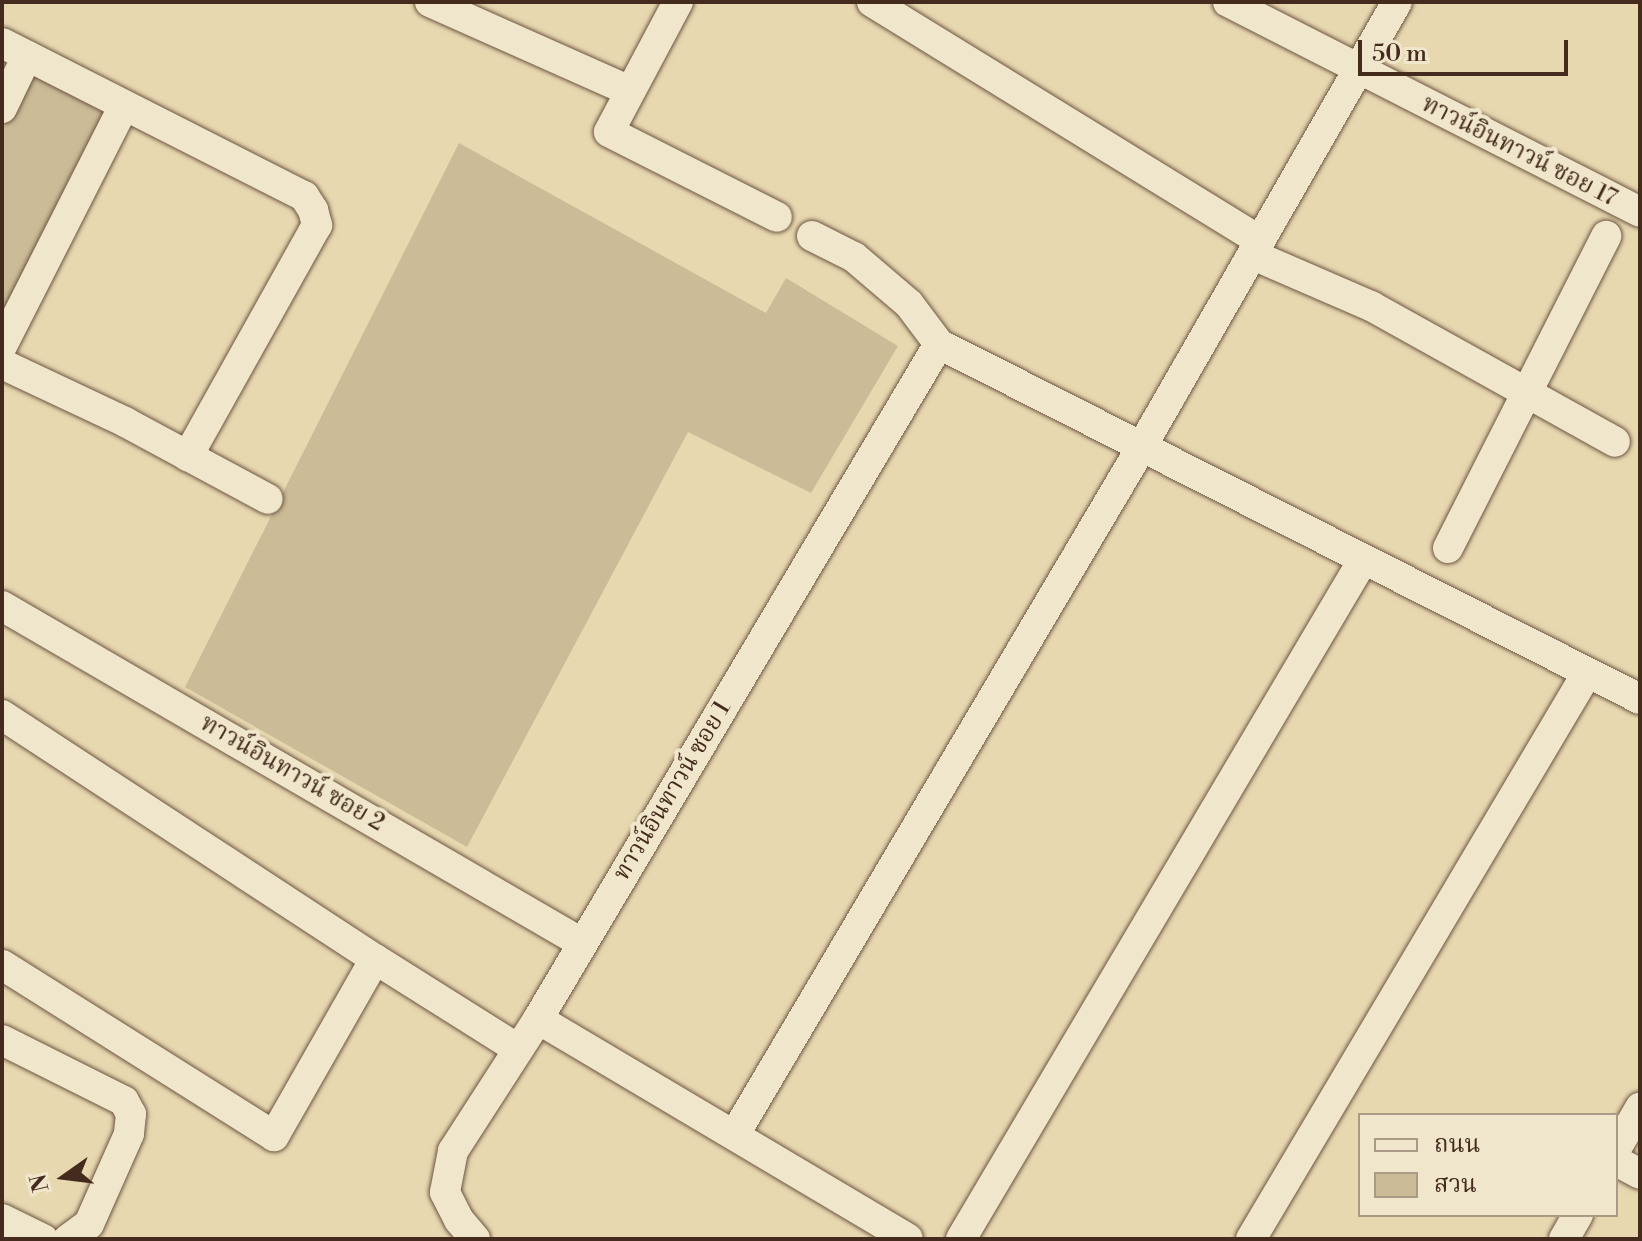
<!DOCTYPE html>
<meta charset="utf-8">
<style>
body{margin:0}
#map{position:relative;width:1642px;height:1241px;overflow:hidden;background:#e8d8b0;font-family:"Libre Bodoni","Noto Serif Thai",serif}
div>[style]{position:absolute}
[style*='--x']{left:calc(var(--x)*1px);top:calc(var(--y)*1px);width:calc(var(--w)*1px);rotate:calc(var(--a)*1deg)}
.green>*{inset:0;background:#ccbb97}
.roads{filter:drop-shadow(0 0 2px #6d5642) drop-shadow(0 0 2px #6d5642)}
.minor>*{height:30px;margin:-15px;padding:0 15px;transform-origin:15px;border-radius:15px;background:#f0e6cc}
span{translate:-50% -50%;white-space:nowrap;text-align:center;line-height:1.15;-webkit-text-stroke:8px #f0e6cc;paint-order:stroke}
.street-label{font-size:24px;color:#442b1d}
.frame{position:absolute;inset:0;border:4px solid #442b1d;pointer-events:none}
.legend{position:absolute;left:1358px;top:1113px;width:260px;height:104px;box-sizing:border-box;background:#f0e6cc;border:2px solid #ab9b86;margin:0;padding:10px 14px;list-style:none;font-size:24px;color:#442b1d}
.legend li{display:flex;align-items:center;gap:16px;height:40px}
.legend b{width:40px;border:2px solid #ab9b86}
.north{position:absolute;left:24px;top:1137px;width:80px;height:80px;-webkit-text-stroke:6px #f0e6cc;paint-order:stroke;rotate:256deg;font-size:22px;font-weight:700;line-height:32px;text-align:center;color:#442b1d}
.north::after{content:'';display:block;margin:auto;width:28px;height:36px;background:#442b1d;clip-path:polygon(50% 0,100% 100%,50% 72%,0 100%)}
.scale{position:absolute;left:1358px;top:40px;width:210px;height:36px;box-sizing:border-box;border:4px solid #442b1d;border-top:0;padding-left:10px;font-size:24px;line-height:28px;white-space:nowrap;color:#442b1d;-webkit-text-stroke:6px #f0e6cc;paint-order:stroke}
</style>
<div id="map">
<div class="green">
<i style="clip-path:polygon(35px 66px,114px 106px,2px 320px,2px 131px)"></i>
<i style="clip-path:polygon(459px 143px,766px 313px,786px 278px,898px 346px,811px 493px,688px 432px,467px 847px,185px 687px)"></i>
</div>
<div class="roads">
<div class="minor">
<i style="--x:430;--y:2;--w:217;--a:24"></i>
<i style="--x:678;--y:2;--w:147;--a:118"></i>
<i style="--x:609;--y:132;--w:188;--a:26.8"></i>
<i style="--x:872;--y:2;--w:456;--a:31.6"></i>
<i style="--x:1228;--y:2;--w:462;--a:27"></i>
<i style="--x:2;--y:43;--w:339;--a:26.9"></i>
<i style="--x:304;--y:196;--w:17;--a:57"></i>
<i style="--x:313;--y:210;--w:16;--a:75"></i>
<i style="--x:317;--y:225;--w:265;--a:119.2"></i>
<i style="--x:2;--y:108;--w:58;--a:-64.3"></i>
<i style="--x:812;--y:236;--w:47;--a:26.6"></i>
<i style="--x:854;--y:257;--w:72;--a:40.5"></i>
<i style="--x:909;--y:304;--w:50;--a:53.1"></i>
<i style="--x:939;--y:344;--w:786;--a:26.86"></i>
<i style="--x:1253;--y:255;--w:129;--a:23.4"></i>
<i style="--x:1371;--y:306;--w:279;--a:29.1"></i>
<i style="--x:2;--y:346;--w:269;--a:-63.1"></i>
<i style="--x:2;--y:364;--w:136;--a:25.2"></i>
<i style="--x:125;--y:422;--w:162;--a:28.3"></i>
<i style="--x:1448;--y:548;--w:350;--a:-63.1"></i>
<i style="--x:2;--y:606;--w:671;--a:30.16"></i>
<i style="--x:2;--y:715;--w:446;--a:33.2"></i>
<i style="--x:375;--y:959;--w:204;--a:119.7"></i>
<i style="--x:274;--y:1136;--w:321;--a:-147.8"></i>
<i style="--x:375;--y:959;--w:169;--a:32.2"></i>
<i style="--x:538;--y:1019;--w:430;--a:30.7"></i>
<i style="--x:2;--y:1040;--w:136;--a:26.6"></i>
<i style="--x:124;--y:1101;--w:15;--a:62"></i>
<i style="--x:131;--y:1114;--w:20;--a:96"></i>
<i style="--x:129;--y:1134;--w:98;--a:114"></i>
<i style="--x:89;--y:1224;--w:26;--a:144"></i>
<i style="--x:735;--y:1134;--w:797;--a:-59.38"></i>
<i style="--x:1141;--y:448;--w:514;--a:-60.14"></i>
<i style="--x:1616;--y:1149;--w:48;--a:-59.7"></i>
<i style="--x:1616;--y:1161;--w:27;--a:28"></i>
<i style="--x:2;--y:1219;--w:46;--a:26"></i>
<i style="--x:475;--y:1239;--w:25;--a:-130"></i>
<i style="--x:459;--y:1220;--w:31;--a:-117"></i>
<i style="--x:445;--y:1192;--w:42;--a:-79"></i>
<i style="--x:453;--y:1151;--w:157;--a:-57.2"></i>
<i style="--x:538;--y:1019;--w:785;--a:-59.29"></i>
<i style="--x:961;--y:1239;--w:789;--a:-59.37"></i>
<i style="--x:1251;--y:1239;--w:658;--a:-59.3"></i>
<i style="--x:1564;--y:1239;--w:28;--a:-60"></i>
</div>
</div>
<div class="street-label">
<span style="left:1519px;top:152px;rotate:27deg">ทาวน์อินทาวน์ ซอย 17</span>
<span style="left:292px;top:774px;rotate:30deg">ทาวน์อินทาวน์ ซอย 2</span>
<span style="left:673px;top:791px;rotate:-59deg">ทาวน์อินทาวน์ ซอย 1</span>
</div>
<div class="frame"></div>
<ul class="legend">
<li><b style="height:10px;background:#f0e6cc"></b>ถนน</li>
<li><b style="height:22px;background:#ccbb97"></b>สวน</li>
</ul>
<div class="north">N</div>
<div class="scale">50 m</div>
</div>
